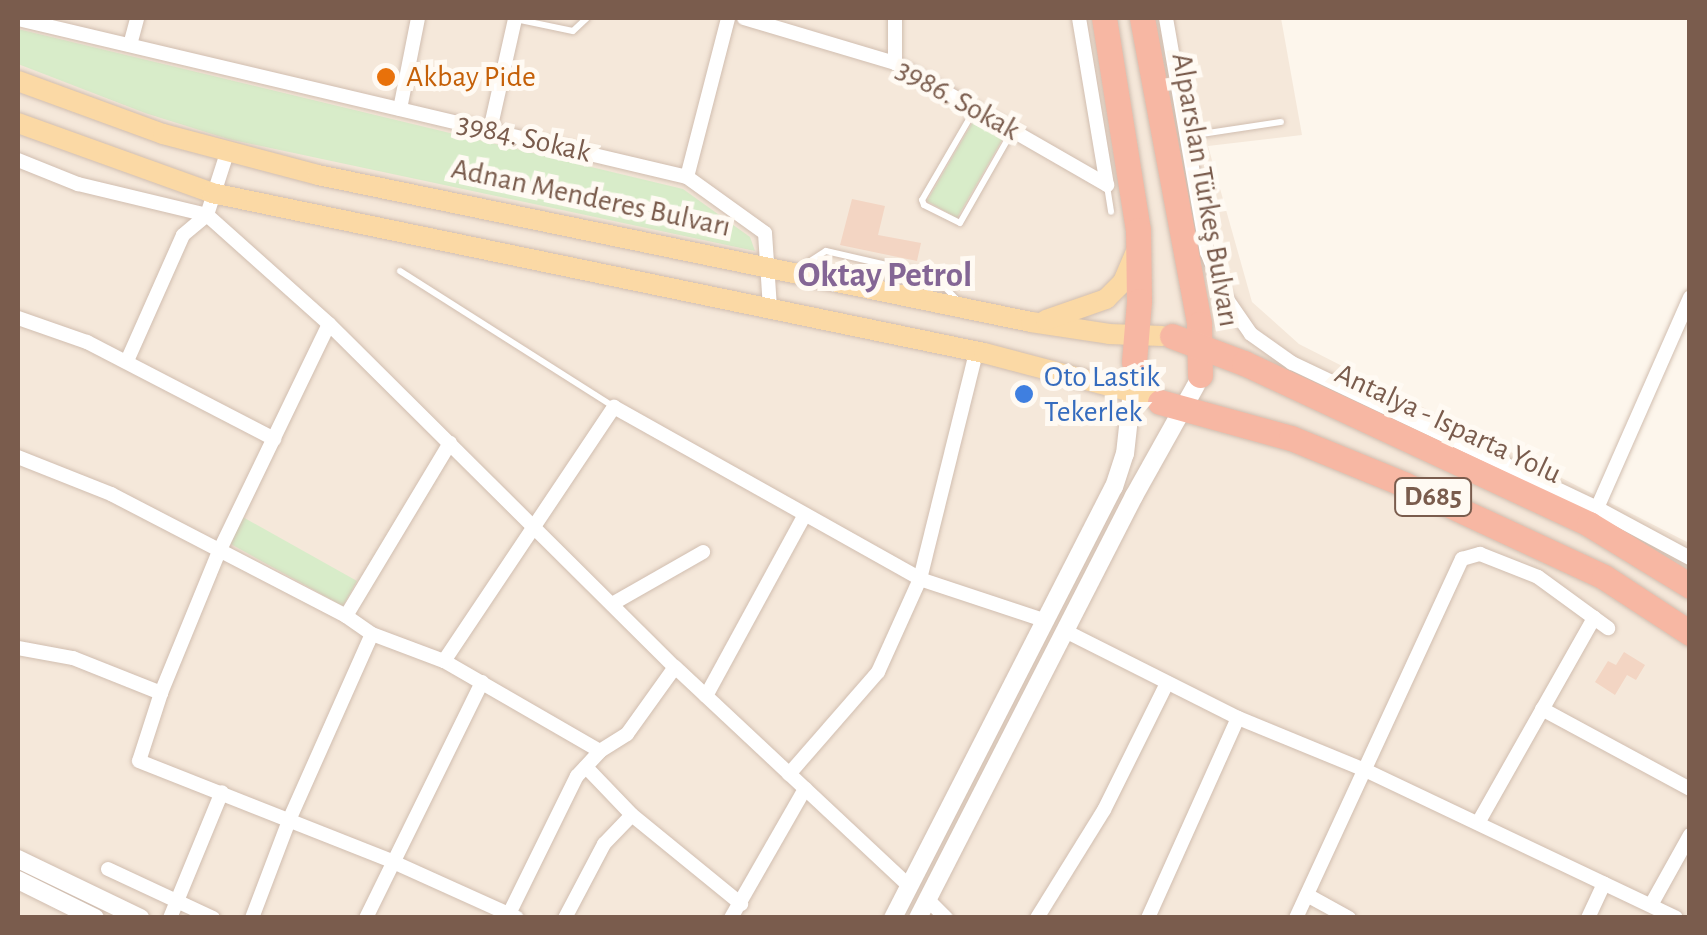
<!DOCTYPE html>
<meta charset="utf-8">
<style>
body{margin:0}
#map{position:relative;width:1707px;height:935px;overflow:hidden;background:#fdf6ec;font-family:"Alegreya Sans",sans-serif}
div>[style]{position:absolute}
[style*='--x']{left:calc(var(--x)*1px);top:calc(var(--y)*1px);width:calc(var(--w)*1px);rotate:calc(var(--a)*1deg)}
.residential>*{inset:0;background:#f5e8da}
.green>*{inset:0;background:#d8ecc9}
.building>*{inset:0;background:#f3d5c3}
.roads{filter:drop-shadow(0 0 2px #d1beb0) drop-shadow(0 0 2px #d1beb0)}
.lane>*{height:6px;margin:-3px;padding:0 3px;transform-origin:3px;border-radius:3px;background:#fff}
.street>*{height:14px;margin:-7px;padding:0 7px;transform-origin:7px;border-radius:7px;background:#fff}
.secondary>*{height:18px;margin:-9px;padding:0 9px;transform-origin:9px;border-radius:9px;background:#fff}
.primary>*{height:20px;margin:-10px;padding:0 10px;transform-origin:10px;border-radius:10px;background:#fbd9a5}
.highway>*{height:25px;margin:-12.5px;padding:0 12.5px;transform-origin:12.5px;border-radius:12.5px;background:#f7b7a3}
.dots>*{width:28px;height:28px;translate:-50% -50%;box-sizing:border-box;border:5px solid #fffaf3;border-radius:50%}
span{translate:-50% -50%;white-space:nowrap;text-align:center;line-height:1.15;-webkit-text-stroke:10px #fffaf3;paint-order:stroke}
.shield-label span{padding:2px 8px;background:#fffaf3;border:2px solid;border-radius:8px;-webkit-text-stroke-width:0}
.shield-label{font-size:28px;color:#7a5c4d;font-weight:700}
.food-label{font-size:30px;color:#c56008}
.left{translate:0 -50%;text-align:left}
.street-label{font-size:30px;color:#7a5c4d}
.shop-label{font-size:30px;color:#366cbe}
.quarter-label{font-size:35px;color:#846695;font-weight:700}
.frame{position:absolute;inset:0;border:20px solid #7a5c4d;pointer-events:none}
</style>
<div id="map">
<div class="residential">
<i style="clip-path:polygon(18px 18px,1281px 18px,1302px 135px,1208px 146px,1252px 302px,1299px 344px,1689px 543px,1689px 917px,18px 917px)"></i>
</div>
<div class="green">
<i style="clip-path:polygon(18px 29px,683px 189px,750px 237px,755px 251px,228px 139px,145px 113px,18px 64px)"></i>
<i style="clip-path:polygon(975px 118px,1005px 135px,957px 218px,927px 201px)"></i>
<i style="clip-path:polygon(241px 516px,357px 581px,343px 606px,227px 542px)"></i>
</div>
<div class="building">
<i style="clip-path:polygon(852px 199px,885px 206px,878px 235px,921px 243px,917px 261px,840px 245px)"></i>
<i style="clip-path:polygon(1624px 652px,1645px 665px,1636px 680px,1627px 675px,1615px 695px,1595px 682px,1608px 661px,1616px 665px)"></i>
</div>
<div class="roads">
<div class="lane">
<i style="--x:515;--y:19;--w:59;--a:11.7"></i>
<i style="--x:573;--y:31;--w:19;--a:-43"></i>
<i style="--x:975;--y:109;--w:105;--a:120.2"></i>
<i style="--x:922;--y:200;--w:5;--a:68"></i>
<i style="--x:924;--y:205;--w:40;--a:26.6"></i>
<i style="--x:960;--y:223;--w:105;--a:-60.3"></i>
<i style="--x:1188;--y:136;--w:94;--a:-8.6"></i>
<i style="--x:1107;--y:186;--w:26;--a:81"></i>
<i style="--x:798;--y:269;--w:33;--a:-33"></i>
<i style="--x:826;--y:251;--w:111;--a:13"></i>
<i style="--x:934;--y:276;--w:33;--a:46"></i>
<i style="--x:400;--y:271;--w:254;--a:32.4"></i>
</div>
<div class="street">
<i style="--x:744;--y:18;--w:158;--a:16.6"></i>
<i style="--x:895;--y:63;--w:245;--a:29.9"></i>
<i style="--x:1079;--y:18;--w:169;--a:80.5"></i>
<i style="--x:1166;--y:18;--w:238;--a:80.1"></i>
<i style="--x:1207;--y:252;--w:46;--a:68.4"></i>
<i style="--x:1224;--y:295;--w:47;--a:55.3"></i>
<i style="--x:1251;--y:334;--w:50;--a:35.3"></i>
<i style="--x:1292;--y:363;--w:338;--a:25.4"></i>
<i style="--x:1597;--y:508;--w:106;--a:28.3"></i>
<i style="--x:18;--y:19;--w:687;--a:13.29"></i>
<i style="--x:687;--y:177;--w:96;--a:35.7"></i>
<i style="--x:765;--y:233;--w:75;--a:86.2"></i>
<i style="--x:130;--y:45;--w:28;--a:-75"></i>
<i style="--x:895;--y:63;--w:45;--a:-90"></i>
<i style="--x:400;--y:109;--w:93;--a:-78.8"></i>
<i style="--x:490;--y:130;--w:114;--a:-77.3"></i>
<i style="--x:227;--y:153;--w:65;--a:107.9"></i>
<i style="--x:207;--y:215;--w:164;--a:41.8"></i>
<i style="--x:329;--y:324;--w:250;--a:115.8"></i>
<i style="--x:220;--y:549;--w:156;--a:112.3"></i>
<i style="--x:161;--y:693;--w:71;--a:107.9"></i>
<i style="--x:139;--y:761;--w:271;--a:21.6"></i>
<i style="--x:391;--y:861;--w:138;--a:24.3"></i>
<i style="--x:18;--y:160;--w:65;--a:21.8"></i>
<i style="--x:78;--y:184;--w:133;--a:13.5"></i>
<i style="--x:687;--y:177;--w:164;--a:-75.5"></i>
<i style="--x:18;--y:318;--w:73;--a:19.2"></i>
<i style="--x:87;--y:342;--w:211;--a:27.4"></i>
<i style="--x:329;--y:324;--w:487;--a:44.8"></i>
<i style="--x:675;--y:667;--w:320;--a:43.1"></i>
<i style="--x:127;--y:361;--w:138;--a:-66"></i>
<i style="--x:183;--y:235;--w:31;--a:-40"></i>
<i style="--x:18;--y:457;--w:100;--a:21.7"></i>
<i style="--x:111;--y:494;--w:265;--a:27.4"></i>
<i style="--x:346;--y:616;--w:32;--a:35"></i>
<i style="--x:372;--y:634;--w:77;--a:20.6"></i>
<i style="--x:444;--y:661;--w:180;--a:30"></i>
<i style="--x:1594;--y:515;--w:238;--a:-66.2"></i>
<i style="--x:612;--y:604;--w:105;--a:-29.7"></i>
<i style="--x:346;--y:616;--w:202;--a:-59"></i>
<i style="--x:1065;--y:631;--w:194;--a:26.7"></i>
<i style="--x:1238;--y:718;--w:137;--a:22.3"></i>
<i style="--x:1365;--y:770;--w:344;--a:25.4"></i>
<i style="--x:18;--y:648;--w:56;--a:10.3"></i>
<i style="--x:73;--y:658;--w:95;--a:21.7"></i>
<i style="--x:444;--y:661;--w:306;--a:-56.2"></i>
<i style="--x:614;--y:407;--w:351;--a:29.3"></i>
<i style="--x:920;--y:579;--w:133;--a:18.4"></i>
<i style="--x:706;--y:696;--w:205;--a:-61.4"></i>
<i style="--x:1542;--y:709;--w:168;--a:28.4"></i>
<i style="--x:586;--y:767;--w:66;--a:46.2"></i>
<i style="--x:632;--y:815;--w:141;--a:39.2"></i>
<i style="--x:789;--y:774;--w:135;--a:-48.9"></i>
<i style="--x:878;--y:672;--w:102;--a:-65.7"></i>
<i style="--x:920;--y:579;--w:234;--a:-76.1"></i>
<i style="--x:1478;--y:823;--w:236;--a:-60.5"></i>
<i style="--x:108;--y:869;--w:116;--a:25"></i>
<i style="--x:1307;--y:895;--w:48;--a:28.7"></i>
<i style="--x:927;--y:899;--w:27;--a:45"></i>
<i style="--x:1651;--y:905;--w:80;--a:-60.9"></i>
<i style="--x:170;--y:918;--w:136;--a:-67.6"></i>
<i style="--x:252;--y:918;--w:107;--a:-69.2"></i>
<i style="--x:290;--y:818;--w:201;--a:-66"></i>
<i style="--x:366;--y:918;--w:263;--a:-63.8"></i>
<i style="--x:507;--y:918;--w:158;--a:-63.8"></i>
<i style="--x:577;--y:776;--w:34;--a:-47"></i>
<i style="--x:600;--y:751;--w:32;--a:-32"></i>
<i style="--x:627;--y:734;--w:82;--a:-54.4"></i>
<i style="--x:565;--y:918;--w:84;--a:-62.2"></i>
<i style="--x:604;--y:844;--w:40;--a:-46"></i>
<i style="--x:731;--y:918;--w:149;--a:-60.2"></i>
<i style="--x:1037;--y:918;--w:127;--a:-58.2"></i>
<i style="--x:1104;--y:810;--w:142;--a:-63.6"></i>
<i style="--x:1148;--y:918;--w:219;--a:-65.8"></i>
<i style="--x:1296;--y:918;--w:396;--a:-65.2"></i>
<i style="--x:1462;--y:559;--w:19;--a:-16"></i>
<i style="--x:1480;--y:554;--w:62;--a:21.6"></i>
<i style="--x:1538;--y:577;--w:87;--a:36.1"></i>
<i style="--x:1588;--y:918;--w:38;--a:-65"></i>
</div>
<div class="secondary">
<i style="--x:18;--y:859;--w:136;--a:25.8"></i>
<i style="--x:18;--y:880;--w:86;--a:26.3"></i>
<i style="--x:893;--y:918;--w:484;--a:-62.9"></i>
<i style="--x:1114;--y:487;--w:35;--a:-72"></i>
<i style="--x:1125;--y:454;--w:82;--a:-83.7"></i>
<i style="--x:918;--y:918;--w:474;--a:-62.9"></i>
<i style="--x:1134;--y:496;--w:127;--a:-60.8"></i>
</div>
<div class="primary">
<i style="--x:18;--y:81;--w:154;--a:20.1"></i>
<i style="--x:163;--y:134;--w:160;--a:14.8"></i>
<i style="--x:318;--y:175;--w:728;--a:11.65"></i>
<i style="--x:1031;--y:322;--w:79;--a:8.7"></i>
<i style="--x:1109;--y:334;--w:53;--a:2.2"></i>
<i style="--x:18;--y:123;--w:206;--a:19.8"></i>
<i style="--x:212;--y:193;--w:788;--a:11.71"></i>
<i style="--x:984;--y:353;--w:172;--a:14.8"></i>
<i style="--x:1046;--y:320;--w:64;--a:-19.3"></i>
<i style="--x:1106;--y:299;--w:24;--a:-45"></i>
<i style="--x:1123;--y:282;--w:33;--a:-67"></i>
</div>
<div class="highway">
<i style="--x:1104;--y:18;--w:215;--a:80.9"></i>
<i style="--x:1138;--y:230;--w:71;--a:89.2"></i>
<i style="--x:1139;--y:301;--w:61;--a:94.7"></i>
<i style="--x:1142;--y:18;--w:311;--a:79.4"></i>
<i style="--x:1199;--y:324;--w:51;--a:88.9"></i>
<i style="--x:1172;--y:336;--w:77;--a:20.6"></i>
<i style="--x:1244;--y:363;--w:381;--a:25"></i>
<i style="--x:1589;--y:524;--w:119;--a:31.5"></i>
<i style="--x:1160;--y:402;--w:136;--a:15.4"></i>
<i style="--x:1291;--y:438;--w:124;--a:22.2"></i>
<i style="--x:1406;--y:485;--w:218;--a:24.9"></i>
<i style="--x:1604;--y:577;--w:103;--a:33.1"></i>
</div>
</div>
<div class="dots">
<i style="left:386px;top:77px;background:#e8710a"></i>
<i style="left:1024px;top:394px;background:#3f7fe0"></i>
</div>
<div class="shield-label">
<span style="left:1433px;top:497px">D685</span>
</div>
<div class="food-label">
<span class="left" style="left:406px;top:77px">Akbay Pide</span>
</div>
<div class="street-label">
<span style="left:958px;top:100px;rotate:29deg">3986. Sokak</span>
<span style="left:524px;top:138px;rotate:13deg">3984. Sokak</span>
<span style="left:1205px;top:190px;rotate:80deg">Alparslan Türkeş Bulvarı</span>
<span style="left:591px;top:198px;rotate:12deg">Adnan Menderes Bulvarı</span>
<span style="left:1448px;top:424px;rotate:25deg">Antalya - Isparta Yolu</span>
</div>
<div class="shop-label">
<span class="left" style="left:1044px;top:394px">Oto Lastik<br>Tekerlek</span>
</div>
<div class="quarter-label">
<span style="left:885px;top:276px">Oktay Petrol</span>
</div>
<div class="frame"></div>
</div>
